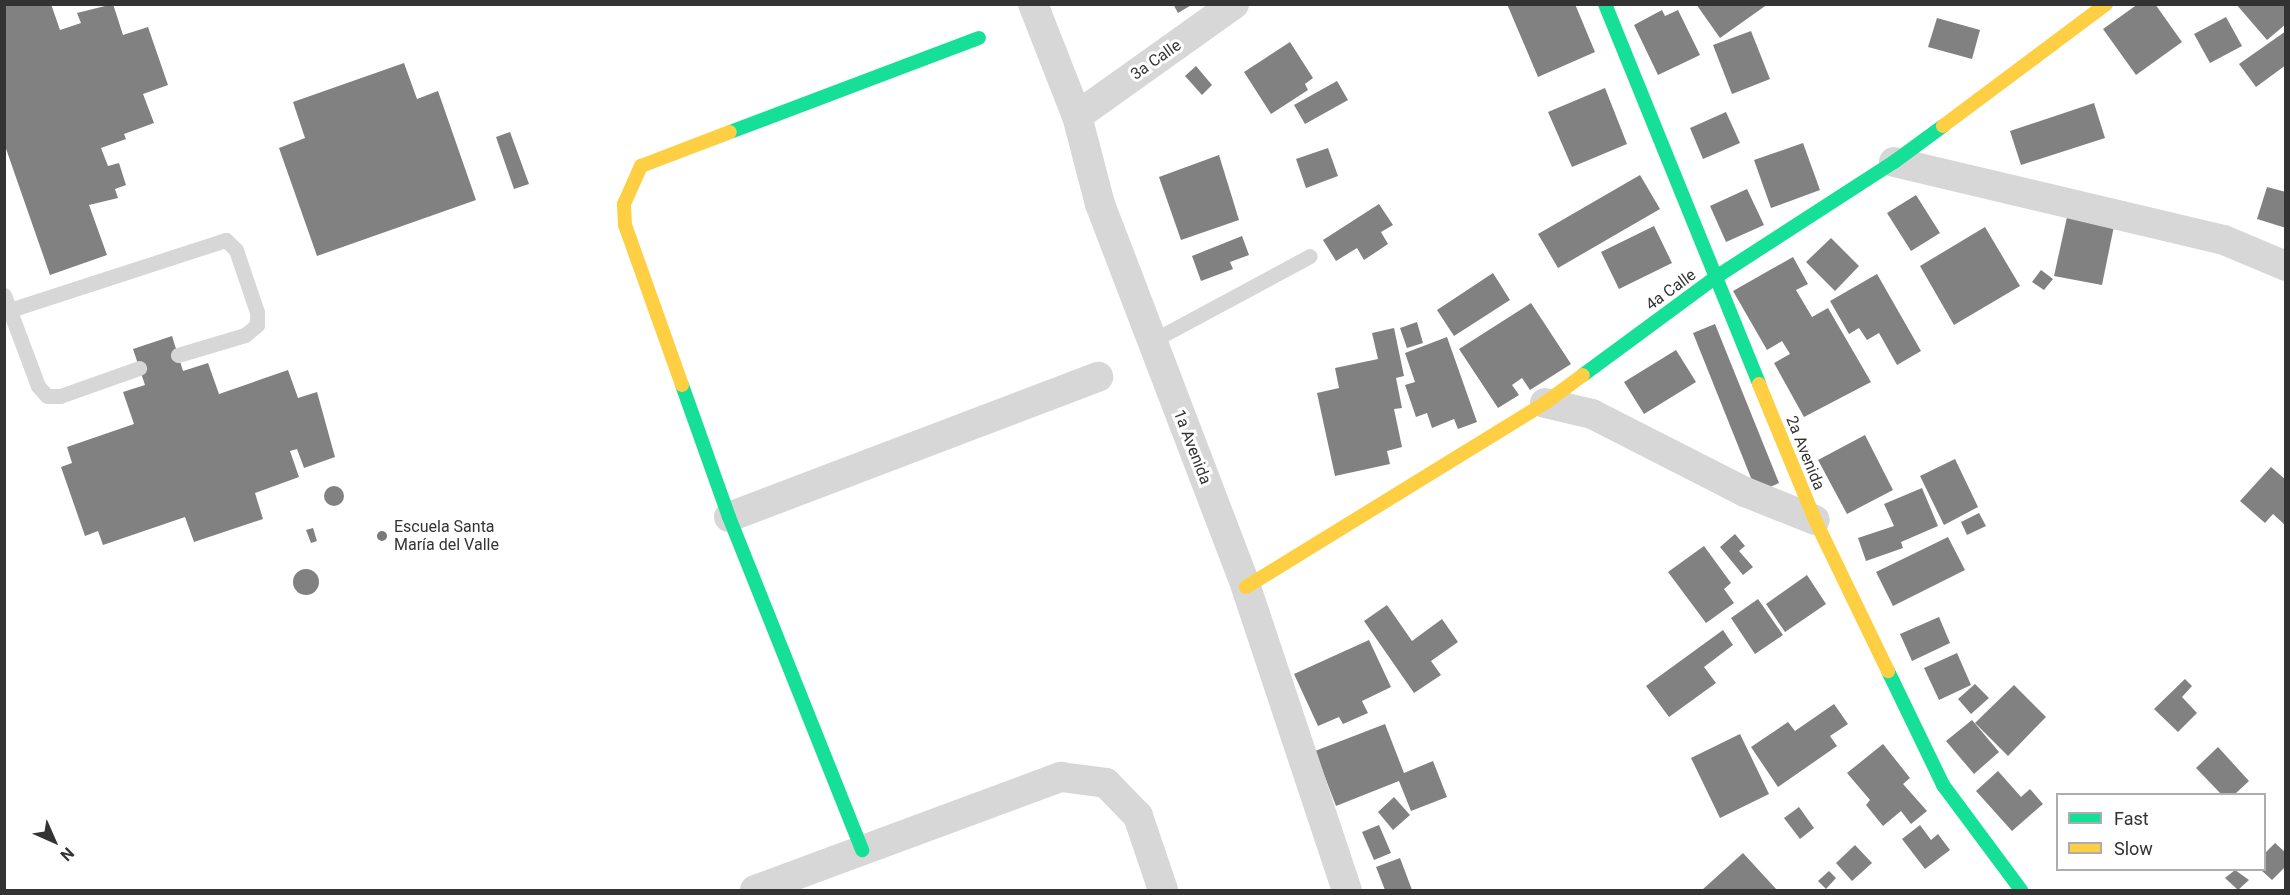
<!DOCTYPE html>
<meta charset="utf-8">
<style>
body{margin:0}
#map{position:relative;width:2290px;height:895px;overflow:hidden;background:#fff;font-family:Roboto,sans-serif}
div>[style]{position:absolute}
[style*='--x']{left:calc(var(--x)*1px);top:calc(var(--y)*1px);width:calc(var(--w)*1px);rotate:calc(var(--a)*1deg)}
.building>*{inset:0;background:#818181}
.round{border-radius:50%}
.lane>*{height:15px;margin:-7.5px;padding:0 7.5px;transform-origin:7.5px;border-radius:7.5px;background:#d7d7d7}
.street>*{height:30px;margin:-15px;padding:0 15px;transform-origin:15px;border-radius:15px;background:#d7d7d7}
.fast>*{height:14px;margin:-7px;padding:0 7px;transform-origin:7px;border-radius:7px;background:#16e098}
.slow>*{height:14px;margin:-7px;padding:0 7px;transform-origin:7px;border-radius:7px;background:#ffcf43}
.dots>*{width:16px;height:16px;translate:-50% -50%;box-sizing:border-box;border:3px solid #fff;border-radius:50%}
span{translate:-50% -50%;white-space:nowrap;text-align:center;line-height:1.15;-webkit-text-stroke:6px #fff;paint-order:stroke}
.street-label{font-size:16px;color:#333}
.poi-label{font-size:16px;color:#333}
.left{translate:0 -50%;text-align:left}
.frame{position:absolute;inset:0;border:6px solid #333;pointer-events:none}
.legend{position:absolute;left:2056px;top:793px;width:210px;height:78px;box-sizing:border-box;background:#fff;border:2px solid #adadad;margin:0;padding:8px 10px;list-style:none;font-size:18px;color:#333}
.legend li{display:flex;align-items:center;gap:12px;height:30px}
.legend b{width:30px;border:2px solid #adadad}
.north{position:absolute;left:24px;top:811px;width:60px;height:60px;-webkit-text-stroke:4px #fff;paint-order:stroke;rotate:135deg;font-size:16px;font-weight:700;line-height:24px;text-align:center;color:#333}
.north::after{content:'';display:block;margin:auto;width:21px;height:27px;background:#333;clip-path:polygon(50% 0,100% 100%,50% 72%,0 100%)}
</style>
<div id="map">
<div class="building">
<i style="clip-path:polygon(4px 4px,51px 4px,60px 30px,81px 23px,77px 13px,113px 4px,123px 35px,148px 27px,168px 85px,143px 94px,154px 123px,124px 134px,126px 139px,101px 148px,108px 166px,119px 163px,126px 185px,115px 189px,118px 198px,89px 205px,107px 255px,50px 275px,4px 143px)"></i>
<i style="clip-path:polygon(1173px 4px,1193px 4px,1178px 13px)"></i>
<i style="clip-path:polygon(1507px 4px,1575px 4px,1595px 52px,1538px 77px)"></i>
<i style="clip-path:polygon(1696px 4px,1768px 4px,1720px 38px)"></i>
<i style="clip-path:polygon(2138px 4px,2155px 4px,2182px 42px,2136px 75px,2103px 29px)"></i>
<i style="clip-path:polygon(2236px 4px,2286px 4px,2286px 24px,2267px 40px)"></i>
<i style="clip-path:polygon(1662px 10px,1665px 16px,1678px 10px,1700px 55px,1658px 75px,1634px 25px)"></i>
<i style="clip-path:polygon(2226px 17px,2242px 46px,2210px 63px,2194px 34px)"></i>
<i style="clip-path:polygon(1937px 18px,1980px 30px,1972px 59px,1928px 47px)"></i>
<i style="clip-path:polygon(1751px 31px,1770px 79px,1732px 94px,1713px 45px)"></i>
<i style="clip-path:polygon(2286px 31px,2286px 65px,2256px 87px,2239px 64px)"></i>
<i style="clip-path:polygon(1290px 42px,1313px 78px,1305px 84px,1308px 90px,1271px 114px,1244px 72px)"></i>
<i style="clip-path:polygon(404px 63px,417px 99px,438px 91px,476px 200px,317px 256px,279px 148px,305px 138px,293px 102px)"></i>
<i style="clip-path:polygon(1196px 66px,1212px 85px,1202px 95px,1185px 76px)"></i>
<i style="clip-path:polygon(1337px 81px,1348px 100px,1305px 124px,1294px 105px)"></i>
<i style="clip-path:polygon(1605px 88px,1627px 144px,1572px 167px,1548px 112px)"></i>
<i style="clip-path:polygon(2094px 103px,2105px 138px,2021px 165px,2010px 131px)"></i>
<i style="clip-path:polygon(1726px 112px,1740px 143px,1703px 159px,1690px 128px)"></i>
<i style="clip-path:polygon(510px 132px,529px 184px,514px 189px,496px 137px)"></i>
<i style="clip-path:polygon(1803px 143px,1820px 190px,1771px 208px,1754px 160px)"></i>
<i style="clip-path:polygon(1328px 148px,1338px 176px,1306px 188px,1296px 159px)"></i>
<i style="clip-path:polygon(1219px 155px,1239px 220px,1181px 240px,1159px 177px)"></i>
<i style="clip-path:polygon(1640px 175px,1660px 209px,1558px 268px,1538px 234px)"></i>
<i style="clip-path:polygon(2267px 187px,2286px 192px,2286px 228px,2257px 219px)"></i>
<i style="clip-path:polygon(1747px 189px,1764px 225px,1726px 242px,1710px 206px)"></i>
<i style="clip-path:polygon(1916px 195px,1940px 233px,1911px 251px,1887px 213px)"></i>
<i style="clip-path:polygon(1379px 204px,1393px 225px,1381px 232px,1388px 244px,1364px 260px,1357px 248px,1336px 261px,1323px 240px)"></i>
<i style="clip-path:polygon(2067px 217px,2114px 226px,2102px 285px,2054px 276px)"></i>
<i style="clip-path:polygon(1654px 226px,1672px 263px,1619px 289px,1601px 252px)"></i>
<i style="clip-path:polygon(1985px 227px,2020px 286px,1954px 325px,1920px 266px)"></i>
<i style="clip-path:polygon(1242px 236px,1249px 255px,1230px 262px,1233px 269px,1201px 281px,1192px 256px)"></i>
<i style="clip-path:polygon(1831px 238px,1859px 266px,1835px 291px,1806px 262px)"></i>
<i style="clip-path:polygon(1793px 257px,1808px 284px,1796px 290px,1812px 317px,1828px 308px,1871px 382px,1804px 417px,1774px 363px,1790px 354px,1782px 341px,1767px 350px,1733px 291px)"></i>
<i style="clip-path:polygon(2041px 270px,2053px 279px,2044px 290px,2032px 282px)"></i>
<i style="clip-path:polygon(1493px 273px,1510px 300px,1454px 336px,1437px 310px)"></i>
<i style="clip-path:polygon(1877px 274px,1921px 351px,1897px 365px,1879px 333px,1867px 340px,1859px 328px,1849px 334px,1830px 301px)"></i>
<i style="clip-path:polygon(1531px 303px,1571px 364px,1530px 390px,1522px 378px,1512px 385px,1519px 395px,1498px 408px,1459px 349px)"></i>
<i style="clip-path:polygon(1417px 322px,1423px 343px,1407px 348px,1400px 328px)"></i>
<i style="clip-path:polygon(1715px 324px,1779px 483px,1757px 493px,1693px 333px)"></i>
<i style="clip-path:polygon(1394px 328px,1404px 376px,1396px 378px,1402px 408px,1394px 409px,1402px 447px,1387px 451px,1390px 464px,1335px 476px,1317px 393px,1339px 388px,1335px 368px,1378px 359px,1372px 333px)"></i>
<i style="clip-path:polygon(172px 336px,183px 371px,208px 363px,219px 394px,288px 370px,298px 398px,317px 392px,335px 457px,304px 468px,297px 449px,290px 451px,299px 477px,255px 493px,263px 519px,194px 542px,185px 517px,103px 545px,98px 531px,85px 536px,61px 467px,72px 463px,67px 447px,134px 424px,123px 392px,145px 385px,133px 349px)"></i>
<i style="clip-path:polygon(1447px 337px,1477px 422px,1458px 429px,1454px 419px,1432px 428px,1427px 413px,1416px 417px,1405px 385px,1415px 382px,1405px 353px)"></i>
<i style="clip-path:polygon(1676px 350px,1696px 382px,1644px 414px,1624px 382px)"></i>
<i style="clip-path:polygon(1865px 435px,1893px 490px,1847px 514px,1818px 460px)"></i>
<i style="clip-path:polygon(1955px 459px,1978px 507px,1944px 525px,1920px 476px)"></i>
<i style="clip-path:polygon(2271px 467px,2286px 480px,2286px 526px,2273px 514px,2265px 523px,2240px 501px)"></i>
<i class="round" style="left:324px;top:486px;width:20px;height:20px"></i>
<i style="clip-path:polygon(1922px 488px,1938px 526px,1901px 542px,1903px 548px,1866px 561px,1858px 538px,1894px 526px,1884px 504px)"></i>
<i style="clip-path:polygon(1979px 513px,1986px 526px,1967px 535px,1961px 522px)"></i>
<i style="clip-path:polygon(313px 528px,317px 541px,311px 543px,306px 530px)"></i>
<i style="clip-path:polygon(1735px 534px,1745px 546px,1739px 551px,1753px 567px,1743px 575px,1720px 547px)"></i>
<i style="clip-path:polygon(1948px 537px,1965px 570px,1893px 606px,1876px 572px)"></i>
<i style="clip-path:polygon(1704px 546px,1731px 583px,1724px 589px,1734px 603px,1706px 623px,1668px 572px)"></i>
<i class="round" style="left:293px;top:569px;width:26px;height:26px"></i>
<i style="clip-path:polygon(1807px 575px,1826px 604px,1785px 632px,1766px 604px)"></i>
<i style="clip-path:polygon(1758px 599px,1783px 635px,1755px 654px,1731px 618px)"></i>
<i style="clip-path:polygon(1387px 605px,1412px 641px,1442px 619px,1458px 642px,1431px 661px,1441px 675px,1414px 693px,1364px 621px)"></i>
<i style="clip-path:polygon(1939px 617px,1950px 643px,1912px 661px,1900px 634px)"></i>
<i style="clip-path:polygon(1723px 630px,1733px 645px,1704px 667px,1716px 683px,1669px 717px,1646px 686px)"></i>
<i style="clip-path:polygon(1369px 640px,1391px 687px,1362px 701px,1368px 713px,1343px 724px,1339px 717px,1318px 726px,1294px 674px)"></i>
<i style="clip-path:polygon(1957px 653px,1971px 685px,1939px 700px,1924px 668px)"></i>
<i style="clip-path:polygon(2185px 679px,2192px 686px,2182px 697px,2197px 713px,2178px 732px,2154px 709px)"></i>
<i style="clip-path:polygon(1975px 684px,1989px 698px,1971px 714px,1958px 699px)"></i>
<i style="clip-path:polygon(2014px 685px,2046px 717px,2008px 756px,1975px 723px)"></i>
<i style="clip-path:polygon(1834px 704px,1848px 724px,1830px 736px,1837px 746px,1778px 787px,1751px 747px,1788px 722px,1795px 731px)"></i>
<i style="clip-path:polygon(1972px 720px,1999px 752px,1974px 774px,1946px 741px)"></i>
<i style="clip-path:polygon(1385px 724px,1404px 773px,1433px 761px,1447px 797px,1411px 811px,1399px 781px,1336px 806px,1315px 751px)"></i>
<i style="clip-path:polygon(1740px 734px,1769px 794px,1720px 818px,1691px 758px)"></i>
<i style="clip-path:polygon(1883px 744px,1910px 778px,1903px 784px,1927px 811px,1911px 824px,1901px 811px,1883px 826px,1866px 805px,1870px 800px,1847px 773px)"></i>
<i style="clip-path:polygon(2218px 747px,2249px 781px,2235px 794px,2221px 794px,2196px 768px)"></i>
<i style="clip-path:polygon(1998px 771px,2021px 797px,2030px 789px,2043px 804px,2012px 831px,1976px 791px)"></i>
<i style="clip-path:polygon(1394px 797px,1410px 815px,1393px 830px,1378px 812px)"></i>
<i style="clip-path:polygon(1799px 807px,1814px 828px,1800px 839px,1784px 818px)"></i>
<i style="clip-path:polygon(1379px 825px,1391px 853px,1374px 860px,1362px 832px)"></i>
<i style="clip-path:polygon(1920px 825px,1931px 840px,1938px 834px,1950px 850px,1925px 869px,1902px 839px)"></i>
<i style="clip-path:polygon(2275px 843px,2286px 853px,2286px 866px,2272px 880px,2261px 870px,2264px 870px,2264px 854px)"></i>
<i style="clip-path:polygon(1855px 845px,1872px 863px,1852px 881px,1836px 863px)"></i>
<i style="clip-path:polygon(1743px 853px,1777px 890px,1702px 890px)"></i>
<i style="clip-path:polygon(1400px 858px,1412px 890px,1385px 890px,1376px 867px)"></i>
<i style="clip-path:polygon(2235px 870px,2249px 880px,2238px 890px,2225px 878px)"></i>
<i style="clip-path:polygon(1829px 871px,1836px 878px,1826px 889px,1818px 881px)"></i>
</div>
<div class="lane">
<i style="--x:4;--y:295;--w:97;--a:69.5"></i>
<i style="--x:38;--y:386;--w:13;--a:48"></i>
<i style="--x:47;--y:396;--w:13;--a:0"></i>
<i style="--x:60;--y:396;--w:84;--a:-19.5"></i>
<i style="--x:10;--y:310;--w:227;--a:-18"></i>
<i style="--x:226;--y:240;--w:14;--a:45"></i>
<i style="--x:236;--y:250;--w:65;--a:71.3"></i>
<i style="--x:257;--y:312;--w:13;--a:90"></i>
<i style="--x:257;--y:325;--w:16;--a:140"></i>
<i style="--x:245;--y:335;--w:70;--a:163.4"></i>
<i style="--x:1152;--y:341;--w:179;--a:-28.3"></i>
</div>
<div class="street">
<i style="--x:1033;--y:4;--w:120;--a:68.6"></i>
<i style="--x:1077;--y:116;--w:91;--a:75.4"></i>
<i style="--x:1100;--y:204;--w:410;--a:69.1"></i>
<i style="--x:1246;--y:587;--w:319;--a:71.6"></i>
<i style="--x:1077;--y:116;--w:193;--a:-35.5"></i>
<i style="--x:1894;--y:162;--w:339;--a:13.3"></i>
<i style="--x:2224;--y:240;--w:67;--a:22.8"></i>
<i style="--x:1545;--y:403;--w:48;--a:13.2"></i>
<i style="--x:1592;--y:414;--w:172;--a:27"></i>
<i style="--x:1745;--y:492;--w:75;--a:21.8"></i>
<i style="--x:729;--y:517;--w:395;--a:-20.8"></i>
<i style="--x:755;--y:890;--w:326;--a:-20.3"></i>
<i style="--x:1061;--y:777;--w:45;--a:7.6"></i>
<i style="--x:1106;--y:783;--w:46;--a:45.9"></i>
<i style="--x:1138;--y:816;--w:78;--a:71.3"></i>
</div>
<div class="fast">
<i style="--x:1605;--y:4;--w:410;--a:67.9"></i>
<i style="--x:730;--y:132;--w:266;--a:-20.7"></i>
<i style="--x:1583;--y:375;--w:165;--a:-36.4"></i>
<i style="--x:1716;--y:277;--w:212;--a:-32.9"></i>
<i style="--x:1894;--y:162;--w:61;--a:-36.3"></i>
<i style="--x:682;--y:385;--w:140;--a:70.4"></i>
<i style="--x:729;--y:517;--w:359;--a:68.2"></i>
<i style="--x:1888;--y:671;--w:127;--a:64.2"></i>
<i style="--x:1943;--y:785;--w:131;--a:53.4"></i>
</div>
<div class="slow">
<i style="--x:1943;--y:126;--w:204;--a:-36.8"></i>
<i style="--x:1759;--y:384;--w:147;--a:67.6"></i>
<i style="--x:1815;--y:520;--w:168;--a:64.2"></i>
<i style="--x:682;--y:385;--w:170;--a:-109.6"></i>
<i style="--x:625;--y:225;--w:21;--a:-93"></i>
<i style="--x:624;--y:204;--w:42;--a:-65.9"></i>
<i style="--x:641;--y:166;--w:95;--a:-20.9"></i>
<i style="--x:1246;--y:587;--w:351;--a:-31.6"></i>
<i style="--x:1545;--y:403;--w:47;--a:-36.4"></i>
</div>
<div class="dots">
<i style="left:382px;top:536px;background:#7a7a7a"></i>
</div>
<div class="street-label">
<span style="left:1156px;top:60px;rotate:-35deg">3a Calle</span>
<span style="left:1671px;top:290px;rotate:-36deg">4a Calle</span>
<span style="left:1192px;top:447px;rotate:69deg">1a Avenida</span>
<span style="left:1805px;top:453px;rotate:68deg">2a Avenida</span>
</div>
<div class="poi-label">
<span class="left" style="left:394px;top:536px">Escuela Santa<br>María del Valle</span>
</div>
<div class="frame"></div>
<ul class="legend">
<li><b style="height:8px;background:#16e098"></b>Fast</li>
<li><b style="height:8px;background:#ffcf43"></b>Slow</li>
</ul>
<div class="north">N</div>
</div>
